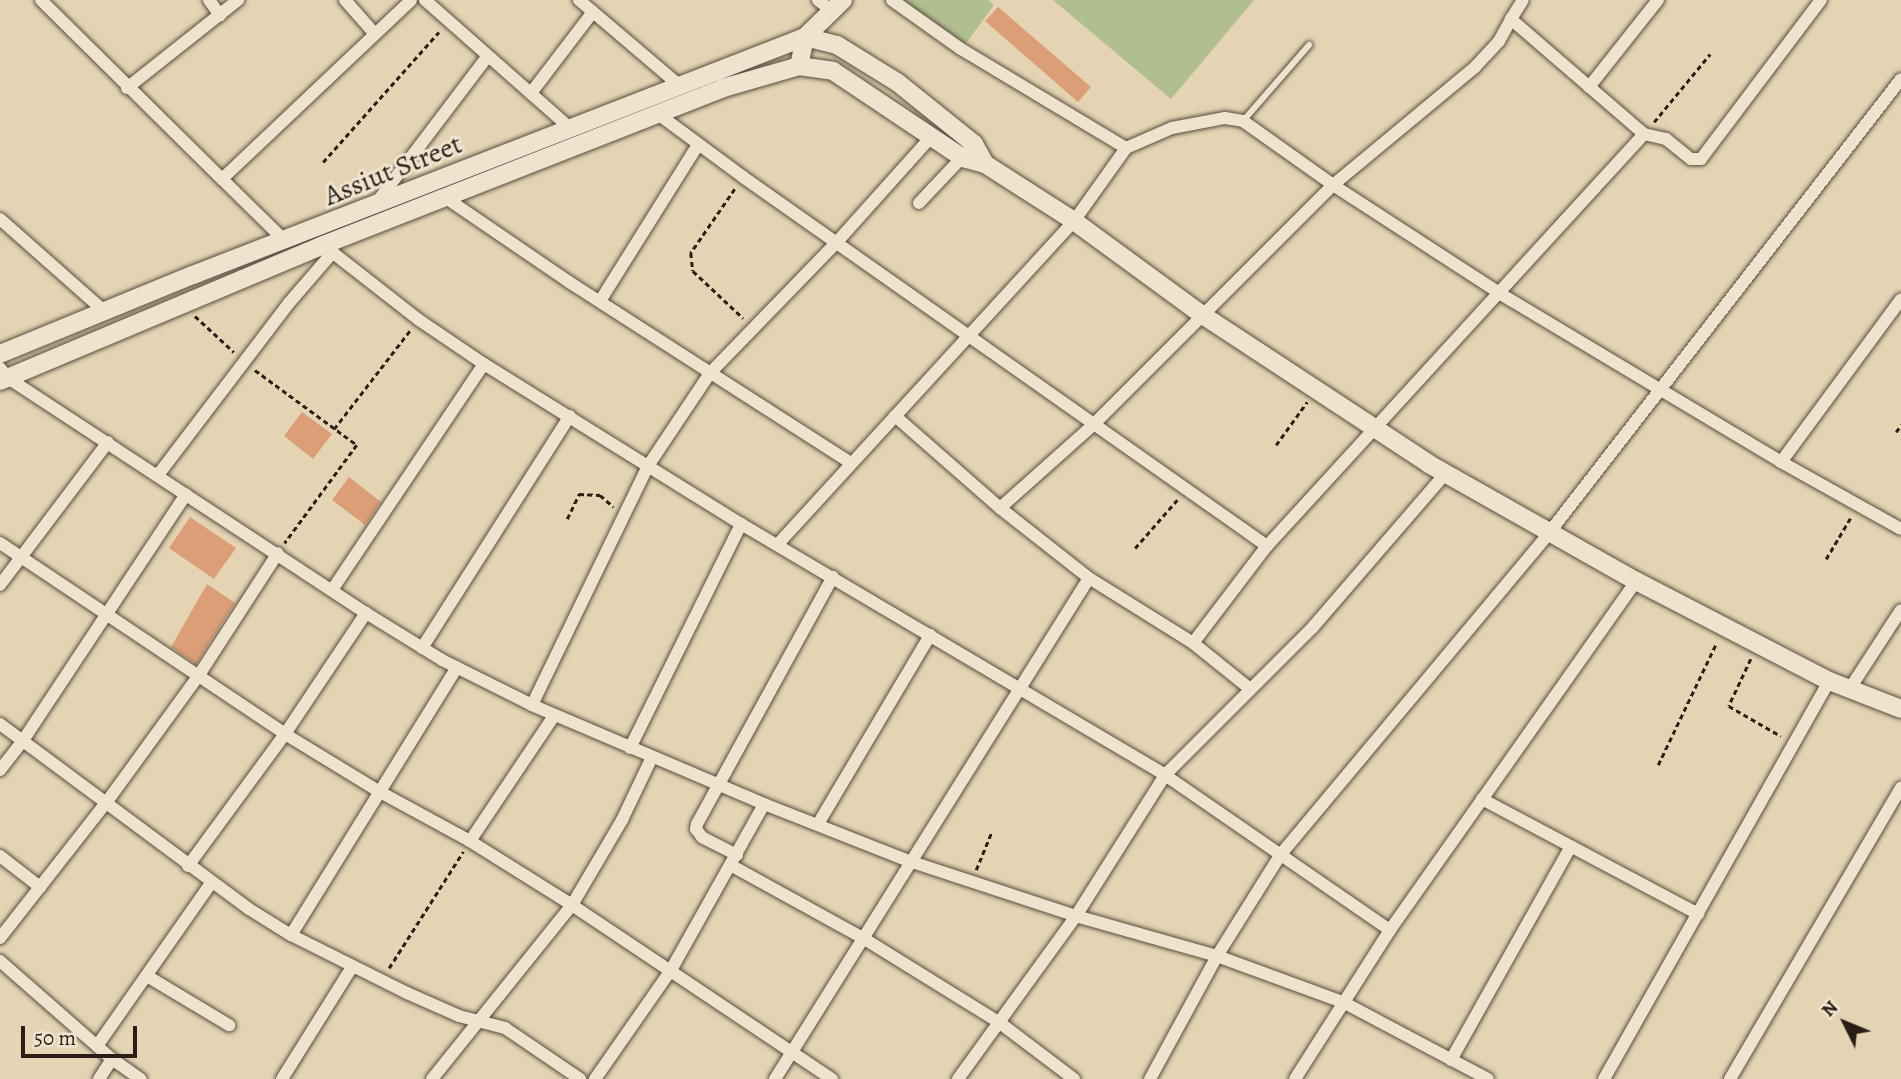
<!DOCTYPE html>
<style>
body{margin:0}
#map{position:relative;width:1901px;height:1079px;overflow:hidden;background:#e4d4b3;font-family:Alegreya,serif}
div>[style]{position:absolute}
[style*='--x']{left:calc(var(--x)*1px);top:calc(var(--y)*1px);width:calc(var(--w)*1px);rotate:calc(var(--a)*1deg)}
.green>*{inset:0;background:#b0be90}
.building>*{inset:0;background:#dc9e77}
.path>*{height:2.5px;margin-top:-1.25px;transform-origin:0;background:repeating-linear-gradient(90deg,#2a1e17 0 5px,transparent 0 8.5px)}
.roads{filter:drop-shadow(0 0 2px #584c3e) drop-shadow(0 0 2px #584c3e)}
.lane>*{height:6px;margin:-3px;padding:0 3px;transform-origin:3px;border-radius:3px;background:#ede3ce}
.street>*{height:12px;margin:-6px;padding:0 6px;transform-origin:6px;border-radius:6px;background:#ede3ce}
.secondary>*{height:18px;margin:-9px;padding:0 9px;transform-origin:9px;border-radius:9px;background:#ede3ce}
span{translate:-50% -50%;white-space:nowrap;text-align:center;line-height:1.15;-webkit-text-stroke:6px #ede3ce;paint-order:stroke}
.street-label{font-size:28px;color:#2a1e17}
.north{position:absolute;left:1810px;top:988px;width:70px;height:70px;-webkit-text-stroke:5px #ede3ce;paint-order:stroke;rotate:313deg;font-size:19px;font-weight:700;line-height:28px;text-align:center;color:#2a1e17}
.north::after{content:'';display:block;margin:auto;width:24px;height:32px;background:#2a1e17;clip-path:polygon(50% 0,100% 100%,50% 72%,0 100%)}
.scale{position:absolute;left:21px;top:1026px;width:116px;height:32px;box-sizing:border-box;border:4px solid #2a1e17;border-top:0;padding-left:9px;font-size:21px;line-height:24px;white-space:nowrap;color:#2a1e17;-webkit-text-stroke:5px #ede3ce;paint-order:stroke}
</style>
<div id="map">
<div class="green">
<i style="clip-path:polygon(901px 0,988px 0,994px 5px,964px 46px)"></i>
<i style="clip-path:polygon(1053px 0,1254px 0,1171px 99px)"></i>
</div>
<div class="building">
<i style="clip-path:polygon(998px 7px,1091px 87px,1078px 102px,985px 21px)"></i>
<i style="clip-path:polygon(302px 412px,332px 434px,313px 459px,284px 436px)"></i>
<i style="clip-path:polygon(349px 477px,381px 502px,365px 525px,332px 500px)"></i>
<i style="clip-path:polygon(190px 517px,236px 548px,214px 579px,169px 548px)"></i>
<i style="clip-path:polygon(207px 584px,235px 603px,196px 664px,171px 647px)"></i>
</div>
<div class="path">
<i style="--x:1654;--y:122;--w:88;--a:-50.5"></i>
<i style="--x:323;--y:162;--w:174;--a:-48.3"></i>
<i style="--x:735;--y:189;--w:78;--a:124.5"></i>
<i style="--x:691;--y:253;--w:18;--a:84"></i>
<i style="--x:693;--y:271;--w:69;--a:43.2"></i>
<i style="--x:195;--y:316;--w:53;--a:42.7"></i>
<i style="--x:255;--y:370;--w:127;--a:36.3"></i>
<i style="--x:357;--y:445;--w:122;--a:126.3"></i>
<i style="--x:334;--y:429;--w:126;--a:-52.4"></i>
<i style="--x:1896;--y:432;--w:9;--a:-54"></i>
<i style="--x:1276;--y:445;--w:53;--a:-54.2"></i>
<i style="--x:567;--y:519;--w:28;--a:-64"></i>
<i style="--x:579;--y:494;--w:21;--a:3"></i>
<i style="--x:600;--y:495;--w:18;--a:41"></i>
<i style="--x:1135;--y:548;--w:64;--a:-48.8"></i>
<i style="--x:1826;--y:559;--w:49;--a:-59.2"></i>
<i style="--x:1751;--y:659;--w:52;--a:115.1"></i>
<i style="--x:1729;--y:706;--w:60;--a:30"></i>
<i style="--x:1658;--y:765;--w:136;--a:-64.4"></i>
<i style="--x:976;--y:870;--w:42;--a:-67.7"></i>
<i style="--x:389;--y:968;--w:138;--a:-57.5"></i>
</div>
<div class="roads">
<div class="lane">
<i style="--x:1243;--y:121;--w:101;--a:-49"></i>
</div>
<div class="street">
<i style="--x:41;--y:0;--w:255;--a:44.7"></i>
<i style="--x:209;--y:0;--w:19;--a:54"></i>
<i style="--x:345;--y:0;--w:44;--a:48.7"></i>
<i style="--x:425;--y:0;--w:193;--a:41.4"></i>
<i style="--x:579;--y:0;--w:131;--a:40.4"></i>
<i style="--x:818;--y:0;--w:18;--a:38"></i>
<i style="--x:892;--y:0;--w:85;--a:35.4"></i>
<i style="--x:961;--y:49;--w:192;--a:31"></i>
<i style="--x:1589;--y:87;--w:111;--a:-51.6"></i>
<i style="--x:127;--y:88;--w:142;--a:-38.4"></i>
<i style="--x:531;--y:93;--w:102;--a:-52.6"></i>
<i style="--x:658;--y:114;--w:106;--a:36.5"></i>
<i style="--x:743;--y:177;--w:641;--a:35.15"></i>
<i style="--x:1644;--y:134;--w:23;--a:13"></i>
<i style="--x:1666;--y:139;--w:32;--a:39"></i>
<i style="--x:1691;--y:159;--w:10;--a:0"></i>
<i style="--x:1701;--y:159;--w:199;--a:-53"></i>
<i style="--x:446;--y:198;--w:149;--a:34.3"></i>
<i style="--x:569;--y:282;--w:335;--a:32.7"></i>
<i style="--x:377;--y:202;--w:182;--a:-52.8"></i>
<i style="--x:919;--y:203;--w:70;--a:-46.7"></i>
<i style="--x:0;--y:219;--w:140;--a:41.5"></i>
<i style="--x:285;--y:241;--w:88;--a:-135.5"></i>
<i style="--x:222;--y:179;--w:260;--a:-43.4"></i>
<i style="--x:323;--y:245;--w:122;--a:38"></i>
<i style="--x:419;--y:320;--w:78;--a:34.1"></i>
<i style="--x:484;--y:364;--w:303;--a:31.9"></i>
<i style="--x:741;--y:524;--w:493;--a:30.6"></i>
<i style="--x:1165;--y:775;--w:273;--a:34.6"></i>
<i style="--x:600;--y:301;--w:184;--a:-57.9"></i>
<i style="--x:0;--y:368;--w:13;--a:51"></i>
<i style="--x:8;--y:378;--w:428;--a:33.3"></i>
<i style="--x:366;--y:613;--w:89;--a:31.7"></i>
<i style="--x:442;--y:660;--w:101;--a:26.6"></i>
<i style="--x:532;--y:705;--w:252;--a:23.1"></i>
<i style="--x:764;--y:804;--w:156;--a:21.5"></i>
<i style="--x:909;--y:861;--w:176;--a:18.2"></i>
<i style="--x:1076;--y:916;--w:147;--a:15.8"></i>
<i style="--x:1217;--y:956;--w:134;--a:20.1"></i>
<i style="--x:1343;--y:1002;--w:164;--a:28"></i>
<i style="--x:895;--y:416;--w:140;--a:41.2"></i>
<i style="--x:1000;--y:508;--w:113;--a:38.2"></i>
<i style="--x:1089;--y:578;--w:123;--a:32"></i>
<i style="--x:1193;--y:643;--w:72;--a:38.8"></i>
<i style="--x:1781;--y:462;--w:202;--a:-53.6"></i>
<i style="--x:158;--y:475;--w:216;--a:-52.7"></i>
<i style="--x:289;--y:303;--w:67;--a:-49.2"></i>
<i style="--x:1000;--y:508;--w:125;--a:-41.7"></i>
<i style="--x:1093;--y:425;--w:339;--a:-45"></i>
<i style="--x:1333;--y:185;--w:185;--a:-39.7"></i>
<i style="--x:1475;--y:67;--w:35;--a:-47"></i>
<i style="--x:1499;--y:41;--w:25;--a:-61"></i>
<i style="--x:0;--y:543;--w:343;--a:33.8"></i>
<i style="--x:285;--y:734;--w:111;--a:31.4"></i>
<i style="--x:380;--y:792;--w:102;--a:28.6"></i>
<i style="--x:470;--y:841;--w:120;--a:32.1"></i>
<i style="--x:572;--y:905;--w:313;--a:33.8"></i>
<i style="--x:778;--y:544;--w:438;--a:-47.5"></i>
<i style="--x:1074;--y:221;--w:90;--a:-54.5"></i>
<i style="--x:1126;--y:148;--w:50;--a:-23.5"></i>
<i style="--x:1172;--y:128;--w:54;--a:-10.7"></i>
<i style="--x:1225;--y:118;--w:18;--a:9"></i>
<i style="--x:1243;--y:121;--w:110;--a:35.4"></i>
<i style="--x:1333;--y:185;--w:198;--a:33"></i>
<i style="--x:1499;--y:293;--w:329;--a:30.9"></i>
<i style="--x:1781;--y:462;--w:137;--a:29.2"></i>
<i style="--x:0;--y:585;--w:179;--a:-52.9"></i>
<i style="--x:332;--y:590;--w:272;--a:-56.1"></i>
<i style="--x:1193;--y:643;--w:122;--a:-52.7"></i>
<i style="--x:1267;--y:546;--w:558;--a:-47.54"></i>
<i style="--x:1644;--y:134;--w:176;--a:-139.2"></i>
<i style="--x:1511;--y:19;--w:22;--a:-58"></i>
<i style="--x:422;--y:648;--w:275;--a:-57.5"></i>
<i style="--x:1849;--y:690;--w:95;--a:-57"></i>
<i style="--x:532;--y:705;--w:266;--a:-64.1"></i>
<i style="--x:648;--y:466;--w:112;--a:-56.3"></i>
<i style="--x:710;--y:373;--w:181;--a:-45.9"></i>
<i style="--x:836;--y:243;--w:144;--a:-48.1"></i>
<i style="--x:0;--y:724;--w:310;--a:36.6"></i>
<i style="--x:249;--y:909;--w:49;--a:31.8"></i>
<i style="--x:291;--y:935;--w:130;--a:26.6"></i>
<i style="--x:407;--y:993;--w:57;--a:23.9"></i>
<i style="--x:459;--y:1016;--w:48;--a:14.6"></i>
<i style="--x:505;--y:1028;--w:91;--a:34.2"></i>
<i style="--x:630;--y:748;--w:250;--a:-63.6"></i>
<i style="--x:0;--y:770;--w:36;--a:-52"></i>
<i style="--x:22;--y:742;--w:297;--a:-56.5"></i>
<i style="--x:1482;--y:799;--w:245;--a:28"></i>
<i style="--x:818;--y:824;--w:220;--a:-59.3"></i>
<i style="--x:470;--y:841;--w:151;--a:-56.1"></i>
<i style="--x:737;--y:855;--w:39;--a:-153"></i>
<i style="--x:702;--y:837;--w:10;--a:-127"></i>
<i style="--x:696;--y:829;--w:5;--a:-79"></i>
<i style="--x:697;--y:824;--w:282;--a:-61.2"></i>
<i style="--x:0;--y:856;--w:51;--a:37.8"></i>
<i style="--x:188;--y:866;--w:164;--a:-53.7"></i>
<i style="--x:285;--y:734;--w:146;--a:-56.2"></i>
<i style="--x:732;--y:866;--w:149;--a:28.8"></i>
<i style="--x:863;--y:938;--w:161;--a:31.8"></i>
<i style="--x:1000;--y:1023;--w:93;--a:37.1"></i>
<i style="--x:291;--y:935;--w:315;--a:-58.2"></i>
<i style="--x:0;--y:938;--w:172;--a:-51.9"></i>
<i style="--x:106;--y:803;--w:158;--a:-54"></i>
<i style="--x:199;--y:675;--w:145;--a:-57.1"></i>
<i style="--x:0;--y:961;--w:149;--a:41.2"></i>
<i style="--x:112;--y:1059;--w:35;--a:35"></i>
<i style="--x:147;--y:976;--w:96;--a:30.9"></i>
<i style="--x:97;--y:1046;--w:199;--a:-55"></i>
<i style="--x:1451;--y:1060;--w:245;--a:-60.7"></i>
<i style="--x:99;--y:1079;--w:24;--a:-57"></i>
<i style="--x:282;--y:1079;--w:132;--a:-58"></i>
<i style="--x:432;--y:1079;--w:223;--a:-51.2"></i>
<i style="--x:572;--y:905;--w:99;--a:-59.5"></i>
<i style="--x:622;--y:820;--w:70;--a:-64.5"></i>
<i style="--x:595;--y:1079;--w:133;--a:-55.1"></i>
<i style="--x:671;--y:970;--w:190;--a:-60.7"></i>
<i style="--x:775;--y:1079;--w:591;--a:-57.92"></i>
<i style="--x:958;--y:1079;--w:201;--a:-54.1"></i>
<i style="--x:1076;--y:916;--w:167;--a:-57.7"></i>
<i style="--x:1165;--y:775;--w:209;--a:-45"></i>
<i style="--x:1313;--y:627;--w:203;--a:-49.2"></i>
<i style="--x:1150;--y:1079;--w:140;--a:-61.4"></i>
<i style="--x:1217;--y:956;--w:120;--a:-57.9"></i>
<i style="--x:1281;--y:854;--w:418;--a:-50.1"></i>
<i style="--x:1549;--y:533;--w:574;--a:-52.21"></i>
<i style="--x:1295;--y:1079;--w:177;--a:-57.5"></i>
<i style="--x:1390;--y:930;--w:427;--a:-54.8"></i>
<i style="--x:1604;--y:1079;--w:457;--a:-60.5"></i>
<i style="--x:1730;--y:1079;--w:338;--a:-59.6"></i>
</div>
<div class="secondary">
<i style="--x:799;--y:66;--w:30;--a:-78"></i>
<i style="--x:805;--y:37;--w:53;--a:-44.2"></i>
<i style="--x:0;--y:354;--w:209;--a:-22.3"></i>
<i style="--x:193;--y:275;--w:657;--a:-21.25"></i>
<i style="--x:805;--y:37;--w:33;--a:14"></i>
<i style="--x:837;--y:45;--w:70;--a:31.7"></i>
<i style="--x:897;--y:82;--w:99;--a:38.8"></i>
<i style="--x:974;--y:144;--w:23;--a:61"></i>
<i style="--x:0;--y:381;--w:350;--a:-22.8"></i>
<i style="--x:323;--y:245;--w:430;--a:-21.4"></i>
<i style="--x:723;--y:88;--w:79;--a:-16.1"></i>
<i style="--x:799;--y:66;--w:34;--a:8"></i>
<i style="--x:833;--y:71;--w:156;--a:33.8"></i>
<i style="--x:963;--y:158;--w:23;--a:15"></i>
<i style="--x:985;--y:164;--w:106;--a:32.6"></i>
<i style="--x:1074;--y:221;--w:161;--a:36.2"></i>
<i style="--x:1204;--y:316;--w:269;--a:33.3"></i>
<i style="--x:1429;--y:464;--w:238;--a:29.5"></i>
<i style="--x:1636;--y:581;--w:217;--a:27.4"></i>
<i style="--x:1829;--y:681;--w:77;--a:21.3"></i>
</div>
</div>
<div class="street-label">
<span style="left:393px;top:170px;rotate:-22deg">Assiut Street</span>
</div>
<div class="north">N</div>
<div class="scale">50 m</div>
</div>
